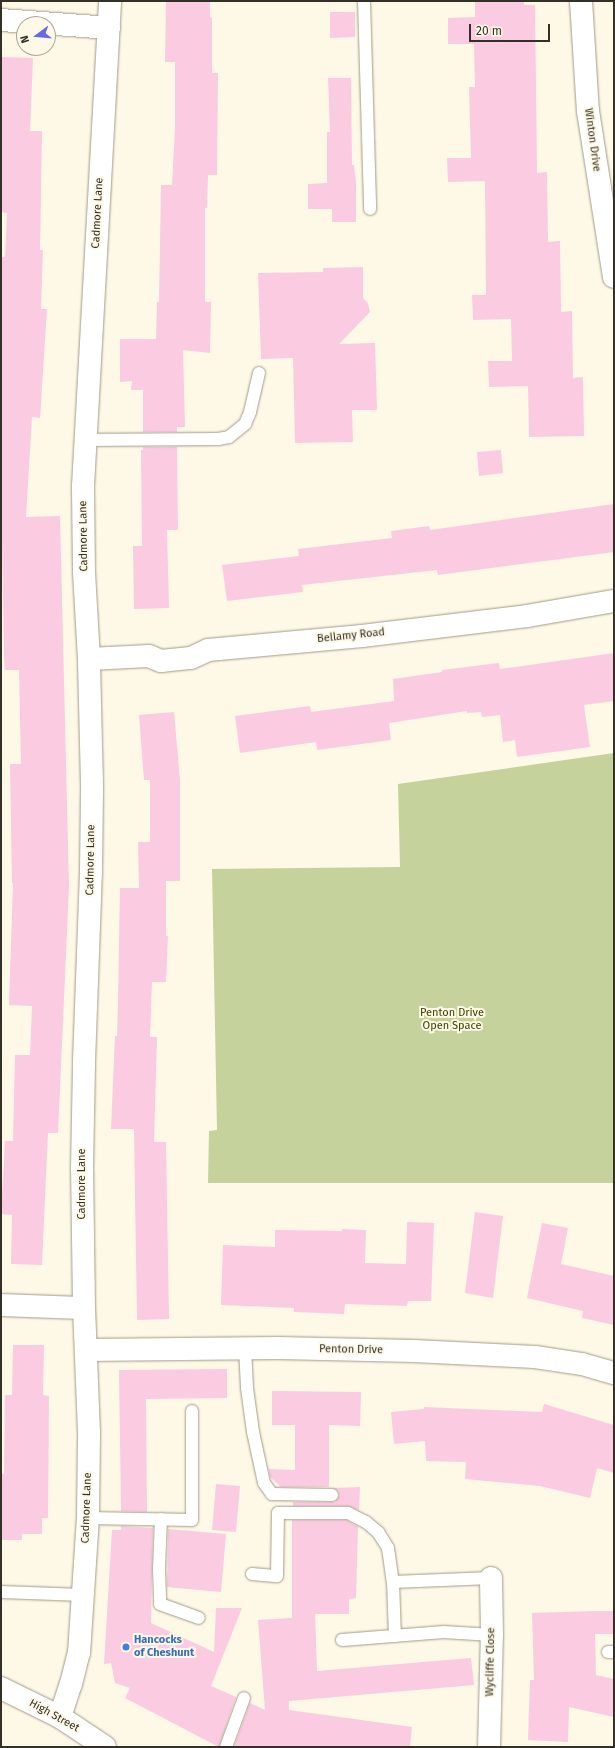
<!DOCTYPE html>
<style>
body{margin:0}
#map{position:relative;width:615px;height:1748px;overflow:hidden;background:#fef8e7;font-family:"Fira Sans",sans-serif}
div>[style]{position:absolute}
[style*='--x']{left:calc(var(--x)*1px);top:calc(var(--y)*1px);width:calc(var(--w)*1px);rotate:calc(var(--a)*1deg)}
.green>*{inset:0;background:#c5d29b}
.building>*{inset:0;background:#fbcbe1}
.roads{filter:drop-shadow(0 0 1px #a19b87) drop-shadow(0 0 1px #a19b87)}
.lane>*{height:12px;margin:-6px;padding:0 6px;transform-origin:6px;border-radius:6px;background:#fff}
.street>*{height:22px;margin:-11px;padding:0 11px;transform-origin:11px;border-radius:11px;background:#fff}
.secondary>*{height:22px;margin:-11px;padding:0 11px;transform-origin:11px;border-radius:11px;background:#fff}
.dots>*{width:11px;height:11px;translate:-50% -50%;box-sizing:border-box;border:2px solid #fef8e7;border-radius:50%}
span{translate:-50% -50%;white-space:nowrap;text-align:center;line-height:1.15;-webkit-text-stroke:4px #fef8e7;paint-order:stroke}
.street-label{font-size:11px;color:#333028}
.park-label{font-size:11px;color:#394300}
.shop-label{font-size:11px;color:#366cbe;font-weight:700}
.left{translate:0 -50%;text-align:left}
.frame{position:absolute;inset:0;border:2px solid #333028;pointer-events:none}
.north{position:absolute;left:16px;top:16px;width:40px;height:40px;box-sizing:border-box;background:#fef8e7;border:1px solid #ada89b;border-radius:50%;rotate:254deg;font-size:11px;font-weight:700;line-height:16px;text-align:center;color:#333028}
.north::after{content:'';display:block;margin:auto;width:14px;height:18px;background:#666ce5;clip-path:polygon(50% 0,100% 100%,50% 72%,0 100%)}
.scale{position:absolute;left:469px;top:24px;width:81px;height:18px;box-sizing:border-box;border:2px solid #333028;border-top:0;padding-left:5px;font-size:12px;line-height:14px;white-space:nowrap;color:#333028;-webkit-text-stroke:3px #fef8e7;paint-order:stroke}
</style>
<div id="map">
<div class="green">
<i style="clip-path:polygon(614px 753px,614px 1183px,208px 1183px,209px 1131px,217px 1130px,212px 869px,400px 867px,398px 784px)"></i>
</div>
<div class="building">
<i style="clip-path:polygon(166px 1px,210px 1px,210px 17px,212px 18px,212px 73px,218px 73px,217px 175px,208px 175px,207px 208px,205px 208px,205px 302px,211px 302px,210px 353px,183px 350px,185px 427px,177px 427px,177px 432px,143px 432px,143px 390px,131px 390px,132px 381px,120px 382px,120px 339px,156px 339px,157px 302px,159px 302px,161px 185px,172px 185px,175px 128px,175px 62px,165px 62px)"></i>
<i style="clip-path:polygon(475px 1px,524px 1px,524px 5px,535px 5px,537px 173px,547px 172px,548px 242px,560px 241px,561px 312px,572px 311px,573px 378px,583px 377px,584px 436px,529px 437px,528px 386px,489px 387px,488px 361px,512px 361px,511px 319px,473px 320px,472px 295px,486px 295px,485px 181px,448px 182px,447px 158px,471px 158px,469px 87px,475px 87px,474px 44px,448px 44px,448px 18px,475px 17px)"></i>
<i style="clip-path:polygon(330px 12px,355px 12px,355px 37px,330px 38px)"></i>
<i style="clip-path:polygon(1px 57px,33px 58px,30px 131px,42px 131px,40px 250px,43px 250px,41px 309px,47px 309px,40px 418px,32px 417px,26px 517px,60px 516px,69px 887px,58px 1133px,48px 1133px,42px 1265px,11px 1264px,12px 1215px,1px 1214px,5px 1141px,13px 1141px,15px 1055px,30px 1055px,32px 1006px,9px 1005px,13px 883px,12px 883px,10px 764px,21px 764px,19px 670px,5px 670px,4px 657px,1px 488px,1px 257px,5px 257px,7px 213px,1px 212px)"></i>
<i style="clip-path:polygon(328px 78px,351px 78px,352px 165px,354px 165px,356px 183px,356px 222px,332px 222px,332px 209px,308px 209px,308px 184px,327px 183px,327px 132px,330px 132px)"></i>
<i style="clip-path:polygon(363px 267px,363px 298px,368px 303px,370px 312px,339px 344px,375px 343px,377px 410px,352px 410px,353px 442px,295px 443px,293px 358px,261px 359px,258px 273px,323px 272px,323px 268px)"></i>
<i style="clip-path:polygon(143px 447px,177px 447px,178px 530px,167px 530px,169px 608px,134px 609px,133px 546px,142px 546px,141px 450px,143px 450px)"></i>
<i style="clip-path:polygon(501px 450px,503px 473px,479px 476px,477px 452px)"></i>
<i style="clip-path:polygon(614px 504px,614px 552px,438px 575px,437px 570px,302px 585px,303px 592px,227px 601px,222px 565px,299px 556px,298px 549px,392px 538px,391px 531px,429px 526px,430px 530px)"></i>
<i style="clip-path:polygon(614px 653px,614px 701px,584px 705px,590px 747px,517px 757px,515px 740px,503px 742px,500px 715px,482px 717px,481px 712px,467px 713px,467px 711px,389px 723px,391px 740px,317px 750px,316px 742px,240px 753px,235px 716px,310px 706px,311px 712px,394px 701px,393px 679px,442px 672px,442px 670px,499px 663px,500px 669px)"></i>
<i style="clip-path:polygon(174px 712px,180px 780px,180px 881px,166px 881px,166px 936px,168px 936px,166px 982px,152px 982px,150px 1037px,157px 1037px,154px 1142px,166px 1142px,169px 1319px,137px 1320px,134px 1129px,111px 1129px,115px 1036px,117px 1036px,118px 1002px,120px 888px,139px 888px,138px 842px,150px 842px,150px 780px,144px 780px,139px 715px)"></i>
<i style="clip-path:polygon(475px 1212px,503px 1216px,493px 1298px,465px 1293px)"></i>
<i style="clip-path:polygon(407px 1222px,434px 1223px,431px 1301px,408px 1301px,407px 1306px,345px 1304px,344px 1314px,294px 1312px,294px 1308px,221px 1305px,223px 1245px,275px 1247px,275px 1230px,342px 1231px,342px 1229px,366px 1230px,365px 1263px,406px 1264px)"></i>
<i style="clip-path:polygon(542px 1223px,568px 1228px,561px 1264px,614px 1276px,614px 1325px,582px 1318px,583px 1311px,527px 1298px)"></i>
<i style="clip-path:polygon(13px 1345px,44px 1345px,43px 1395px,49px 1396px,48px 1518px,42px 1518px,42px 1534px,22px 1534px,22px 1540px,1px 1540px,1px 1474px,4px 1474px,5px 1395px,12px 1395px)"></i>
<i style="clip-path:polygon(227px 1369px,227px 1398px,146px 1399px,147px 1512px,121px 1511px,119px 1370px)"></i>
<i style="clip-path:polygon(272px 1391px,361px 1392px,360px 1426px,329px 1425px,329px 1487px,281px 1487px,270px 1477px,269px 1469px,295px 1470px,295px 1425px,272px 1425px)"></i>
<i style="clip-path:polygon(544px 1404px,614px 1425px,614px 1473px,597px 1468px,590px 1498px,540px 1486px,465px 1479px,466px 1462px,426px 1461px,425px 1441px,394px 1444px,391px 1412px,424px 1409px,424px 1407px,542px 1412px)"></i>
<i style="clip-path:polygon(216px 1484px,240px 1486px,236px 1532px,212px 1530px)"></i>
<i style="clip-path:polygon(360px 1487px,359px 1510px,348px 1506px,293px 1506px,293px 1502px,335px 1502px,339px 1495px,338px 1491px,333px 1488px)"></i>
<i style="clip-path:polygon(292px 1520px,346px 1520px,358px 1527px,356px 1598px,349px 1599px,349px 1614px,315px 1614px,317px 1671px,471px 1658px,474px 1685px,289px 1701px,289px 1710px,412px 1727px,410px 1747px,234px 1747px,250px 1703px,265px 1710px,258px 1620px,292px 1618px)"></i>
<i style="clip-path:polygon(121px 1526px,153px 1528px,151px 1623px,214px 1652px,216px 1608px,242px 1608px,211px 1686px,236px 1697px,219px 1747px,125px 1698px,130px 1688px,115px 1683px,111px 1663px,104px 1664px,112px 1530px,121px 1530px)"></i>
<i style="clip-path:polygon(168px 1529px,226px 1534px,221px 1592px,167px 1587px)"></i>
<i style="clip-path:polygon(594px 1611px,614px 1611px,614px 1634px,595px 1634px,596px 1675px,614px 1679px,614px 1717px,569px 1707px,568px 1742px,528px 1740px,530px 1680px,534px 1680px,532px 1613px)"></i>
</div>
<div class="roads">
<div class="lane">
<i style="--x:364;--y:1;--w:208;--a:88.3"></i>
<i style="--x:85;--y:440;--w:133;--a:-0.4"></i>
<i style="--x:218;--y:439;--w:11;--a:-10"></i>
<i style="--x:229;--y:437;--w:21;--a:-39"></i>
<i style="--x:245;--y:424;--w:13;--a:-67"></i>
<i style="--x:250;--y:412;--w:40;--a:-77"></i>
<i style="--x:245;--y:1348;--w:40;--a:87.1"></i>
<i style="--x:247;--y:1388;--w:44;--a:82.2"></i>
<i style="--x:253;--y:1432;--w:52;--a:77.8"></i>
<i style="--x:264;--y:1483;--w:14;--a:54"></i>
<i style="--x:272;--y:1494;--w:60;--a:1"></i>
<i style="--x:88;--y:1518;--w:104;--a:1.1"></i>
<i style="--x:192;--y:1520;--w:109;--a:-90"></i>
<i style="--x:161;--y:1519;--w:50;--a:92.3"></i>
<i style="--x:159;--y:1569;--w:35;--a:88"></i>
<i style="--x:160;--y:1604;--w:41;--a:19.7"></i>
<i style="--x:252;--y:1574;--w:25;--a:5"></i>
<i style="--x:277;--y:1576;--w:63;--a:-89.1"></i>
<i style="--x:278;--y:1513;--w:70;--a:0"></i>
<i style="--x:348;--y:1513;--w:20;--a:27"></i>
<i style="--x:366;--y:1522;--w:16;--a:40"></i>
<i style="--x:378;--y:1532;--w:19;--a:58"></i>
<i style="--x:388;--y:1548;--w:34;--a:82"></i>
<i style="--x:393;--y:1582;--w:98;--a:-2.3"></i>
<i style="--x:393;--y:1582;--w:54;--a:87.9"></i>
<i style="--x:1;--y:1592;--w:82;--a:2.1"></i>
<i style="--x:342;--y:1640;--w:102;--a:-4.5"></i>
<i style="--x:444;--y:1632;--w:48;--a:3.6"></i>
<i style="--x:608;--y:1652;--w:6;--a:0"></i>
<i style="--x:226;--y:1747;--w:52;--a:-69.8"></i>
</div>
<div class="street">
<i style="--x:581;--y:1;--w:110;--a:86.4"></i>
<i style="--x:588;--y:111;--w:168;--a:81.1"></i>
<i style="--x:1;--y:20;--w:108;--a:4.2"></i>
<i style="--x:89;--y:659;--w:60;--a:-2.9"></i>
<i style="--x:149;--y:656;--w:13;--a:23"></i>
<i style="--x:161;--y:661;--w:30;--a:-6"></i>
<i style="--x:191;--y:658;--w:19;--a:-25"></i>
<i style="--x:208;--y:650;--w:155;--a:-5.2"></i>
<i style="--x:362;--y:636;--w:166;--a:-6.9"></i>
<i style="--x:527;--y:616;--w:88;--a:-9.8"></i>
<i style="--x:1;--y:1305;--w:83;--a:2.1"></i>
<i style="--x:86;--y:1350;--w:192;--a:-0.6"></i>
<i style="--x:278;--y:1348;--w:136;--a:1.3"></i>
<i style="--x:414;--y:1351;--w:121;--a:2.8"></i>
<i style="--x:535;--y:1357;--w:48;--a:8.5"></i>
<i style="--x:582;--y:1364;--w:33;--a:16"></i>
<i style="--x:60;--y:1717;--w:35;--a:-72"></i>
<i style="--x:71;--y:1684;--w:32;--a:-76"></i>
<i style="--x:79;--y:1653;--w:135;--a:-86.2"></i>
<i style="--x:88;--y:1518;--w:86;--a:-89.3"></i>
<i style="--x:89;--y:1432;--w:124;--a:-92.3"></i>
<i style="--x:84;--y:1308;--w:139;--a:-90.8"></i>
<i style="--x:82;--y:1169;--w:107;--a:-88.9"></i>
<i style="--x:84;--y:1062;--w:190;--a:-87.9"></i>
<i style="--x:91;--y:872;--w:87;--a:-89.3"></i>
<i style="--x:92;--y:785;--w:126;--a:-91.4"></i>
<i style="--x:89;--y:659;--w:88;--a:-93.3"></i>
<i style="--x:84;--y:571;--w:85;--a:-90.7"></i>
<i style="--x:83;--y:486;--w:486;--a:-86.8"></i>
<i style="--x:489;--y:1747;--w:112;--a:-88.5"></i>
<i style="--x:492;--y:1635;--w:57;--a:-91"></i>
</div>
<div class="secondary">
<i style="--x:1;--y:1688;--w:66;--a:26.2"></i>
<i style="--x:60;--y:1717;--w:54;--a:33.7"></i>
</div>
</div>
<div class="dots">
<i style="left:126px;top:1647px;background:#3f7fe0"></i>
</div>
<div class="street-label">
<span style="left:592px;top:140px;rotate:82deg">Winton Drive</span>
<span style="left:98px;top:213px;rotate:-87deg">Cadmore Lane</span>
<span style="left:84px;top:536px;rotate:-91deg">Cadmore Lane</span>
<span style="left:351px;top:636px;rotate:-6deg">Bellamy Road</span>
<span style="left:91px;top:860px;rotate:-89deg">Cadmore Lane</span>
<span style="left:82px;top:1184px;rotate:-90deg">Cadmore Lane</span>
<span style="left:351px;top:1350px;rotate:1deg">Penton Drive</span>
<span style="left:87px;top:1508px;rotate:-88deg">Cadmore Lane</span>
<span style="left:491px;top:1662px;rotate:-89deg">Wycliffe Close</span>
<span style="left:54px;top:1716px;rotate:29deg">High Street</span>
</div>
<div class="park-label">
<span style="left:452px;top:1020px">Penton Drive<br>Open Space</span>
</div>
<div class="shop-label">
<span class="left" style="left:134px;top:1647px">Hancocks<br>of Cheshunt</span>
</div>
<div class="frame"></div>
<div class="north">N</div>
<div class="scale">20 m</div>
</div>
